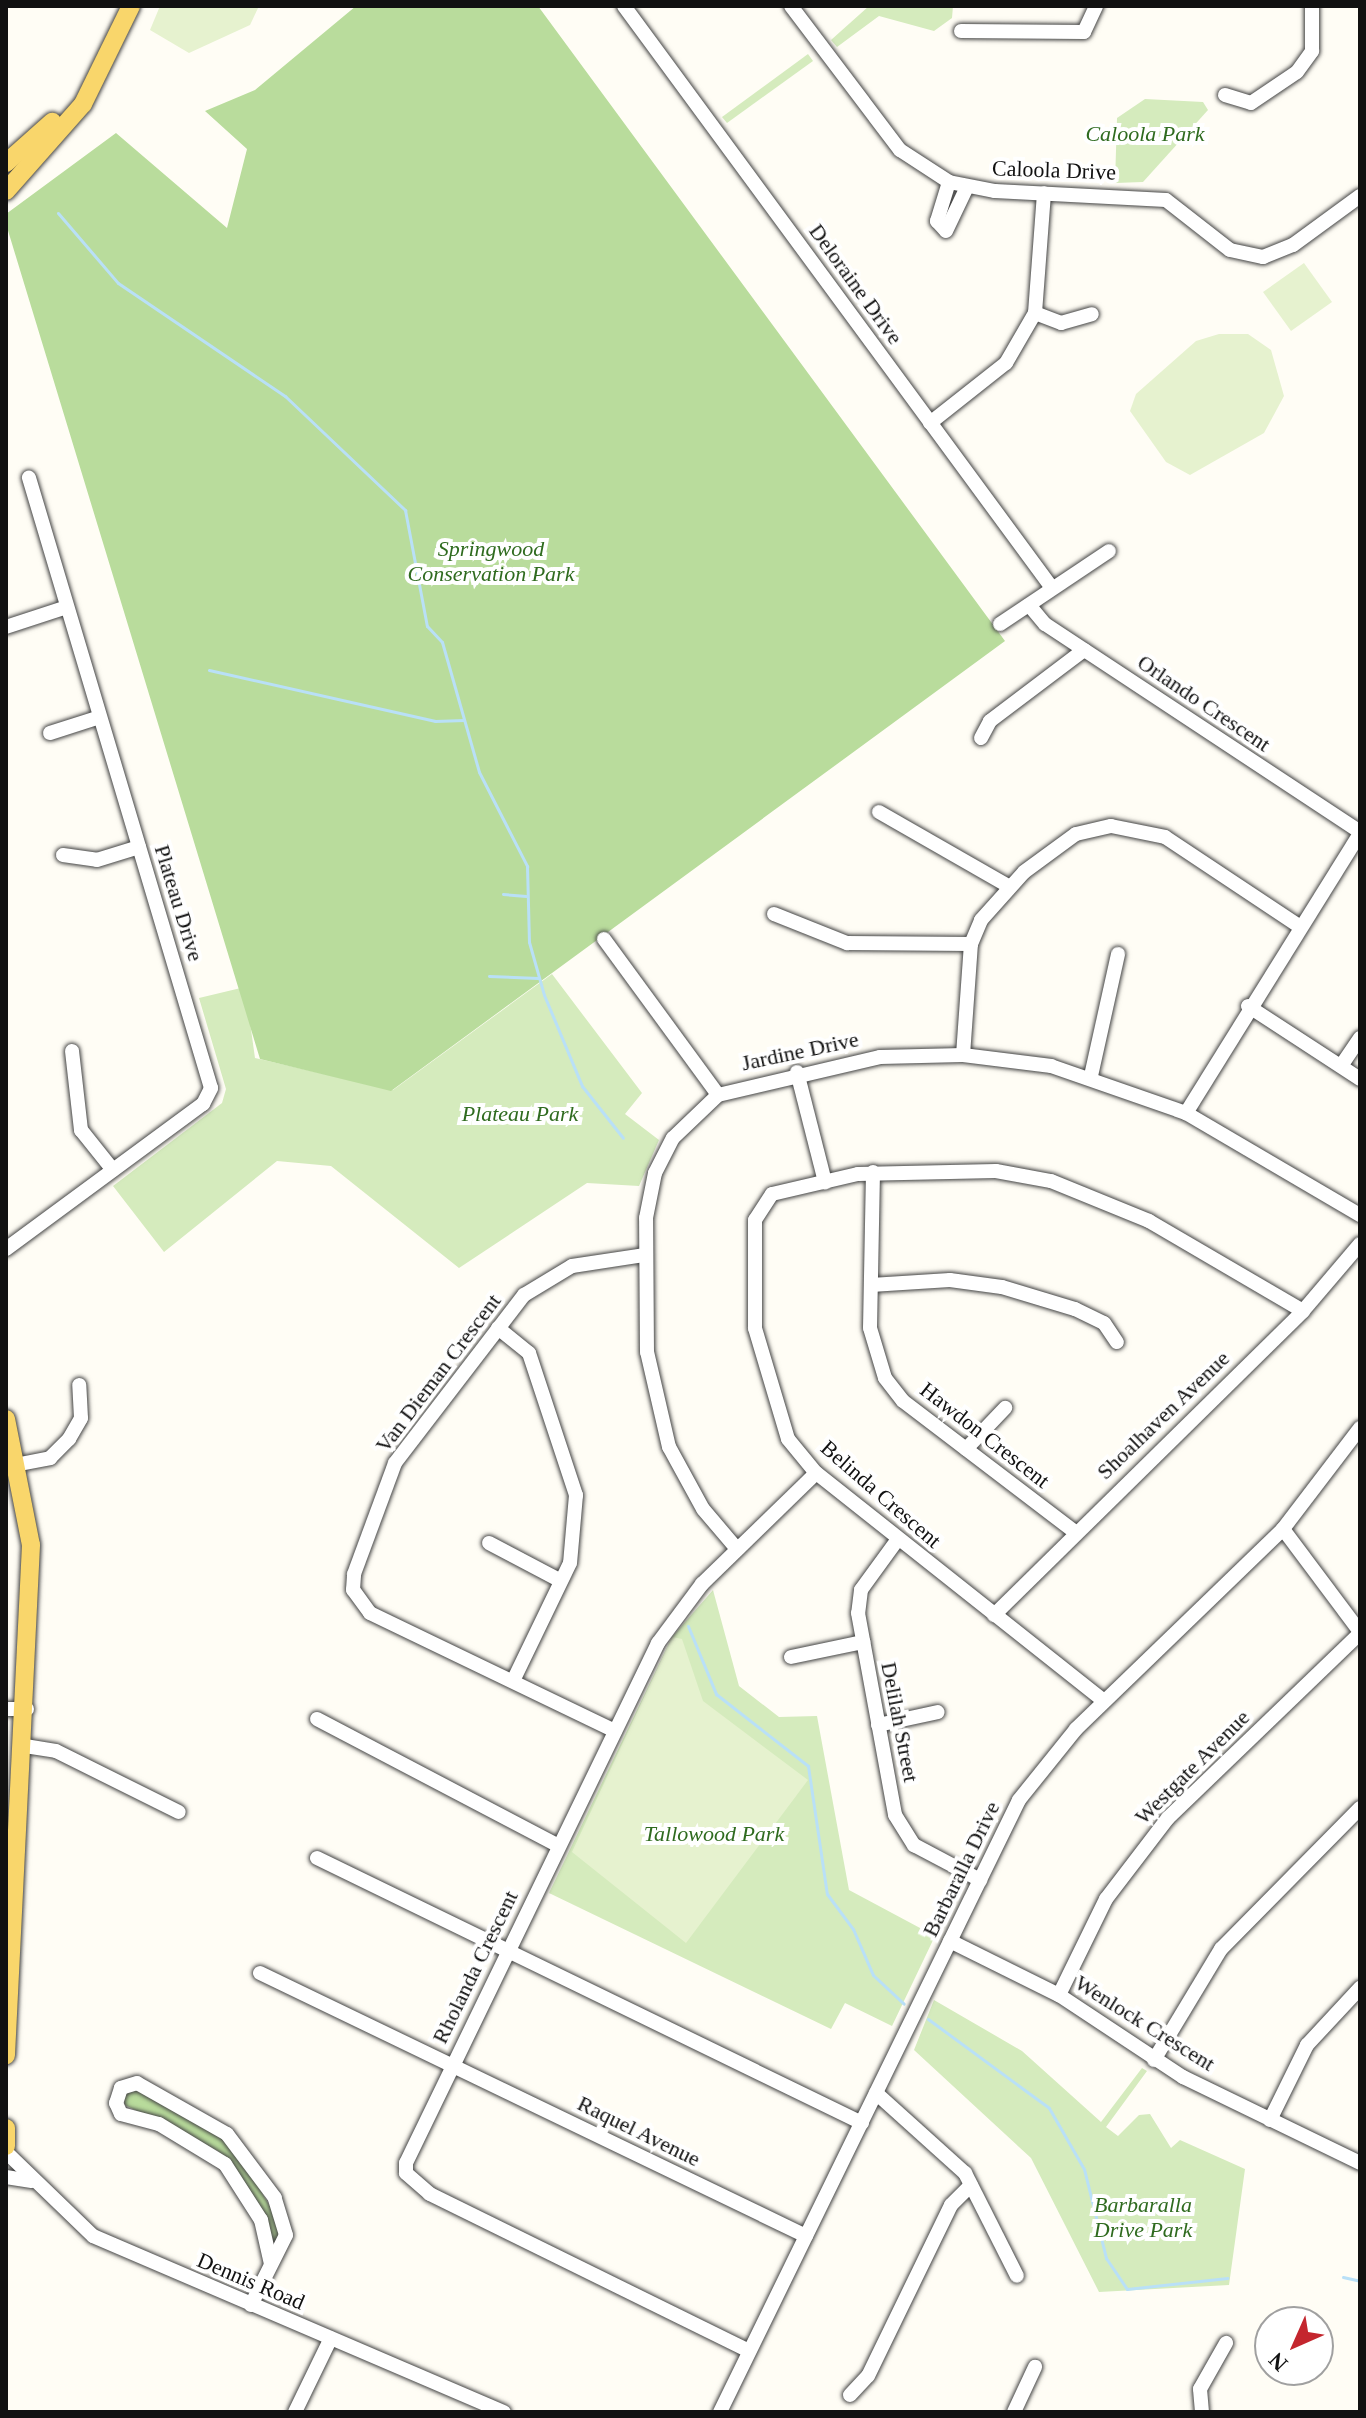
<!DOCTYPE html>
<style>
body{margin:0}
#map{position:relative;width:1366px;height:2418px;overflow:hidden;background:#fffdf5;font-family:Georgia,serif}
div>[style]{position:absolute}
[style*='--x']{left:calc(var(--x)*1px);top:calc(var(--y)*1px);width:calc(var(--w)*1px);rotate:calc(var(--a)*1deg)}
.green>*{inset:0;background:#d5ebbd}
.forest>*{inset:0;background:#b9dc9c}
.pitch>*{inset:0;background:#e6f2cf}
.stream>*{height:3px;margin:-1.5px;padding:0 1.5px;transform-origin:1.5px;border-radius:1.5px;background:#b9e0f7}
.roads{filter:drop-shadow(0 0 2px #444) drop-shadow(0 0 2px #444)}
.minor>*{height:14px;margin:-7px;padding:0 7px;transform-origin:7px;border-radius:7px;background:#fff}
.major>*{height:18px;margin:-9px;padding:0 9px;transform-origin:9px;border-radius:9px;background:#f9d66b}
span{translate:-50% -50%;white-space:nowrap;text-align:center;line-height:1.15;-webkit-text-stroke:8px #fff;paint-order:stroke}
.park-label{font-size:22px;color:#2f6b1f;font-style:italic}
.street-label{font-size:22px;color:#111}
.frame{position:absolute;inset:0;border:8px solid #111;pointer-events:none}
.north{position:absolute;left:1254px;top:2306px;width:80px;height:80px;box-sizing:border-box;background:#fff;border:2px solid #a0a0a0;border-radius:50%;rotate:225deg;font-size:22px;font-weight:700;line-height:32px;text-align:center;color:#111}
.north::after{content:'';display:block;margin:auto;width:28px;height:36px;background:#c4262e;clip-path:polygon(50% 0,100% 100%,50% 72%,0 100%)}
</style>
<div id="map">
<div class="green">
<i style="clip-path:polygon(869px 6px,953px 6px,952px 18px,934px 31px,879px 16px,837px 47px,831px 40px)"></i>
<i style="clip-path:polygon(808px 54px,813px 61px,727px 123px,722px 117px)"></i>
<i style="clip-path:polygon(1145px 99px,1203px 102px,1208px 110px,1143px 182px,1115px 183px,1117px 118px)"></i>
<i style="clip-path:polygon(552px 974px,642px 1093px,625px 1114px,659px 1140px,639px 1186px,587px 1183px,459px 1268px,331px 1166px,277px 1161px,164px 1252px,113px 1186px,222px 1103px,226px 1089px,199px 998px,245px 987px,255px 1058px,393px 1090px)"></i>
<i style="clip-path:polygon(713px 1590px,739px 1686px,779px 1717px,817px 1716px,849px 1890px,935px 1936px,892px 2026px,845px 2003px,831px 2029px,549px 1893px,672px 1637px)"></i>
<i style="clip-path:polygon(934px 2000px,1022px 2051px,1101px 2122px,1142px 2068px,1147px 2071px,1106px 2127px,1118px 2136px,1139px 2115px,1150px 2114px,1171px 2148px,1180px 2140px,1245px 2169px,1229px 2285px,1099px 2292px,1031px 2158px,914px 2050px)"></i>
</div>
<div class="forest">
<i style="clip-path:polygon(356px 6px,538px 6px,1005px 641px,391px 1091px,260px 1059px,6px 224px,6px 214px,116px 133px,227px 228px,247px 149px,205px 111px,255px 90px)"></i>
<i style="clip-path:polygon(140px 2089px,235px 2147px,282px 2227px,275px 2245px,254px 2198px,218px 2151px,125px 2105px,123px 2093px)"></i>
</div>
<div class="pitch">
<i style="clip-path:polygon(160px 6px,259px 6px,250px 25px,189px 53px,150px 30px)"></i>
<i style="clip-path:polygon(1304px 263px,1332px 302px,1291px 331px,1263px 292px)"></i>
<i style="clip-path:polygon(1219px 334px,1248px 334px,1271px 350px,1284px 396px,1264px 433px,1190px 475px,1166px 462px,1130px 411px,1136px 394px,1196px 341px)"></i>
<i style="clip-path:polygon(672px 1637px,682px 1639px,703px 1701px,808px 1780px,686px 1943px,572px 1852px)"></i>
</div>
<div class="stream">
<i style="--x:58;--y:213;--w:92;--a:49.4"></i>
<i style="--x:118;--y:283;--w:202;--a:34.1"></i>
<i style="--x:285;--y:396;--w:166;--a:43.5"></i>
<i style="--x:405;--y:510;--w:118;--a:79.3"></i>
<i style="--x:427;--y:626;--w:22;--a:47"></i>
<i style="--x:442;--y:642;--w:135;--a:74.1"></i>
<i style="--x:479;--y:772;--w:106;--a:62.9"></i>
<i style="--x:527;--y:866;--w:76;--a:88.5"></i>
<i style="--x:529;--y:942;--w:55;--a:74.2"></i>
<i style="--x:544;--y:995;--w:99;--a:67.3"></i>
<i style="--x:582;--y:1086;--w:66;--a:51.7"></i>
<i style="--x:209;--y:670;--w:232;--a:12.7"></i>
<i style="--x:435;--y:721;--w:29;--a:-2"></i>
<i style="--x:503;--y:894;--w:23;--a:5"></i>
<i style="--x:489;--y:976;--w:49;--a:2.3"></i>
<i style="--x:688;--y:1626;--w:74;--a:67.6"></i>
<i style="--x:716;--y:1694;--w:117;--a:38"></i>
<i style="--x:808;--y:1766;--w:129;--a:81.6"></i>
<i style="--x:827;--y:1894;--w:44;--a:53.4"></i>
<i style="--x:853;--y:1929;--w:50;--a:66.5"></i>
<i style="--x:873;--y:1975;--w:42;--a:43.1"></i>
<i style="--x:928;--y:2019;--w:150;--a:36.3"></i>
<i style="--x:1049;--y:2108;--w:70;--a:60.2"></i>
<i style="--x:1084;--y:2169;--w:92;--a:76.1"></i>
<i style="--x:1106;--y:2258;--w:37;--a:56"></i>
<i style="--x:1127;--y:2289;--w:101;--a:-6.3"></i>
<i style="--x:1343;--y:2277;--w:17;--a:13"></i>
</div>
<div class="roads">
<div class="minor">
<i style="--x:624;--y:6;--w:722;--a:53.67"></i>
<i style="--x:791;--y:6;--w:181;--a:52.9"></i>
<i style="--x:900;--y:150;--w:59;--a:33.1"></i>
<i style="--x:949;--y:182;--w:47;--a:11.1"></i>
<i style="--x:995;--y:191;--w:171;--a:3"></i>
<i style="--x:1166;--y:200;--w:81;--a:38"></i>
<i style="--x:1230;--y:250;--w:34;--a:12"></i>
<i style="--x:1263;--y:257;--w:32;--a:-22"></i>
<i style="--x:1293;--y:245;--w:83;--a:-36.2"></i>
<i style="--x:961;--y:31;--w:123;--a:0.5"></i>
<i style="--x:1084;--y:32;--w:29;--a:-65"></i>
<i style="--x:1225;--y:95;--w:27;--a:17"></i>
<i style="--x:1251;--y:103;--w:55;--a:-34"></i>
<i style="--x:1297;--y:72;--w:26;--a:-54"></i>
<i style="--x:1312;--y:51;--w:45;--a:-90"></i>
<i style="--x:949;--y:182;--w:41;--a:107.1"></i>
<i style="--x:937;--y:221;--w:13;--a:48"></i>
<i style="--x:946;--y:231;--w:49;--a:-64.5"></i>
<i style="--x:1035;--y:313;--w:28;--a:21"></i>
<i style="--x:1061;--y:323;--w:32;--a:-16"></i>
<i style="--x:930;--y:423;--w:97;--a:-38.3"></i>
<i style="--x:1006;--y:363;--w:58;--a:-59.9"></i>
<i style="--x:1035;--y:313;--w:120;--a:-85.7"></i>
<i style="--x:1029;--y:605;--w:25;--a:50"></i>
<i style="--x:1045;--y:624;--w:377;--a:33.4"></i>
<i style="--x:1000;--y:624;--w:131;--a:-33.8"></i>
<i style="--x:6;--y:627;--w:64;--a:-18.2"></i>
<i style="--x:50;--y:733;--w:52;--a:-17.7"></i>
<i style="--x:981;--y:738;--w:19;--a:-62"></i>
<i style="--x:990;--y:721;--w:118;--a:-37.1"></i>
<i style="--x:879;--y:812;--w:149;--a:29.8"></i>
<i style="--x:63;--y:855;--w:34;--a:8"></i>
<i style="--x:97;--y:860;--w:44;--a:-17.2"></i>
<i style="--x:774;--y:914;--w:79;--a:21.7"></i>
<i style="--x:847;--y:943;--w:124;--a:0.5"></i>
<i style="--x:604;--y:939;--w:193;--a:53.8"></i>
<i style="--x:1248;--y:1006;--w:134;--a:33.1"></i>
<i style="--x:72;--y:1051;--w:80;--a:83.5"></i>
<i style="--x:81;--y:1130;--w:51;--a:51.3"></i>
<i style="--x:963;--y:1055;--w:111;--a:-85.9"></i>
<i style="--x:971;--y:944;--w:26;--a:-67"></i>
<i style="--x:981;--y:920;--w:64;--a:-48.1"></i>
<i style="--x:1024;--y:872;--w:64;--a:-36.2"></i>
<i style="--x:1076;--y:834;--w:36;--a:-13"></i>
<i style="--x:1111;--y:826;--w:55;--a:11.5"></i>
<i style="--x:1165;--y:837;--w:161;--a:33.6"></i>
<i style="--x:1341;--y:1066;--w:34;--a:-56"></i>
<i style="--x:797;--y:1072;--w:114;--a:75.7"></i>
<i style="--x:1091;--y:1076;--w:125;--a:-77.5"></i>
<i style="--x:1186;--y:1113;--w:330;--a:-58.1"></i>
<i style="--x:873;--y:1172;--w:156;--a:91.1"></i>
<i style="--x:870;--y:1328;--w:52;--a:73.3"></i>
<i style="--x:885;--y:1378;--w:29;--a:52"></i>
<i style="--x:903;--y:1401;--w:216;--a:37.3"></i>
<i style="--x:6;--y:1249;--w:245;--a:-36.4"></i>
<i style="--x:203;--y:1104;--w:18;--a:-63"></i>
<i style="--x:211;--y:1088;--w:637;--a:-106.61"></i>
<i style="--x:871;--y:1285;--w:79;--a:-3.6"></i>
<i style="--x:950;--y:1280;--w:52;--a:7.7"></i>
<i style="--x:1002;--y:1287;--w:76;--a:16.8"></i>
<i style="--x:1075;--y:1309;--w:32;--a:26"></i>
<i style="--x:1104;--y:1323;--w:23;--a:56"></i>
<i style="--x:498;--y:1328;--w:40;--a:39"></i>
<i style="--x:529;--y:1353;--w:150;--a:71.7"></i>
<i style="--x:576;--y:1495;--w:68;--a:95"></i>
<i style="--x:570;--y:1563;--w:131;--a:115.8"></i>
<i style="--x:966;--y:1449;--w:57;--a:-46.4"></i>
<i style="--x:20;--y:1464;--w:31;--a:-11"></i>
<i style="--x:50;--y:1458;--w:27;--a:-45"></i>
<i style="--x:69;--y:1439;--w:24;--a:-60"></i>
<i style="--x:81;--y:1418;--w:33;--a:-93"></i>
<i style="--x:1283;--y:1529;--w:129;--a:53.2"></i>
<i style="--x:898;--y:1539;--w:63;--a:126"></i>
<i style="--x:861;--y:1590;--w:23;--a:97"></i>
<i style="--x:858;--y:1613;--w:205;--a:79.6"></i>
<i style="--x:895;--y:1815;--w:36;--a:58"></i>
<i style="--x:914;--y:1845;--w:75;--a:27.9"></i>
<i style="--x:489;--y:1543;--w:81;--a:27.8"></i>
<i style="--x:737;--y:1549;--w:52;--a:-130.4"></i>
<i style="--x:703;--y:1509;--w:71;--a:-118.7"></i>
<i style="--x:669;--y:1447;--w:98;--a:-103"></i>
<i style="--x:647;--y:1352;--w:134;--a:-90.4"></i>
<i style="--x:646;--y:1218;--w:46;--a:-78.7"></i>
<i style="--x:655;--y:1173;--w:39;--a:-63"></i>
<i style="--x:673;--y:1138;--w:62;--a:-43.7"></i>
<i style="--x:718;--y:1095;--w:166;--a:-13.2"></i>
<i style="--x:880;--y:1057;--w:83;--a:-1.4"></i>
<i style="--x:963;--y:1055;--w:89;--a:7.1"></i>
<i style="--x:1051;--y:1066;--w:143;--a:19.2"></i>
<i style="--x:1186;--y:1113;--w:202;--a:30.4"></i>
<i style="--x:994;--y:1615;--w:433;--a:-44.5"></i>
<i style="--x:1303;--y:1311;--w:88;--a:-49.6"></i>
<i style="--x:791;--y:1657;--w:74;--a:-11.8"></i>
<i style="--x:1104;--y:1701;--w:367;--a:-141.6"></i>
<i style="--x:816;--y:1473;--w:44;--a:-129.5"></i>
<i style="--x:788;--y:1439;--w:116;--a:-106.6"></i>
<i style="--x:755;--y:1328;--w:108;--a:-90"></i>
<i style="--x:755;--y:1220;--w:31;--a:-57"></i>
<i style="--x:772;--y:1194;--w:88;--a:-13.1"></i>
<i style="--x:858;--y:1174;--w:138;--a:-1.2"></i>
<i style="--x:996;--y:1171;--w:56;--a:10.3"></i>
<i style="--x:1051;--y:1181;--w:106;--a:22.2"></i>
<i style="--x:1149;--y:1221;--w:178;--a:30.3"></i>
<i style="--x:6;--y:1709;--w:21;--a:0"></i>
<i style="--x:317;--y:1719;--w:273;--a:27.7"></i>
<i style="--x:878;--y:1725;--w:61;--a:-12.2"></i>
<i style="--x:615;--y:1731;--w:272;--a:-154.3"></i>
<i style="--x:370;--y:1613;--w:29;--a:-126"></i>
<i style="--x:353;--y:1590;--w:16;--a:-86"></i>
<i style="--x:354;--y:1574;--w:118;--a:-69.7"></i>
<i style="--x:395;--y:1463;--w:212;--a:-52.5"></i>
<i style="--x:524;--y:1295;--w:56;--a:-31.1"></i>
<i style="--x:572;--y:1266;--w:74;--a:-8.6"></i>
<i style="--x:25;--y:1746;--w:31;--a:9"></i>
<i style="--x:56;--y:1751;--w:137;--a:26.4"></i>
<i style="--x:317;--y:1858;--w:606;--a:25.93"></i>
<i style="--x:950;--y:1941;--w:122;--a:26.4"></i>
<i style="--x:1059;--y:1995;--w:149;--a:33.5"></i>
<i style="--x:1183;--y:2077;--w:197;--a:25.9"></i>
<i style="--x:260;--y:1973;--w:606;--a:25.72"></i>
<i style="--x:1059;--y:1995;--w:107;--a:-63.9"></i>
<i style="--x:1106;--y:1899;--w:102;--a:-52.6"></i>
<i style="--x:1168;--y:1818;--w:267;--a:-43.9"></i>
<i style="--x:1154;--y:2060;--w:130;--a:-58.9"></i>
<i style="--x:1221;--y:1949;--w:198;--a:-45.4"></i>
<i style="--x:876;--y:2093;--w:120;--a:42"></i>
<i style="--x:965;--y:2173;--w:115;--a:63.2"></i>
<i style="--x:1270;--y:2120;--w:84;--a:-63.7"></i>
<i style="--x:1307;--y:2045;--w:78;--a:-47.1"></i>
<i style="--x:6;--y:2152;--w:121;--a:44"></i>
<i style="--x:93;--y:2236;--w:447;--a:23.2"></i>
<i style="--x:6;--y:2177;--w:26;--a:9"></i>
<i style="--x:251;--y:2305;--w:78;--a:-63.4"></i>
<i style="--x:286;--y:2235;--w:39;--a:-107"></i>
<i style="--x:275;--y:2198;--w:80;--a:-126.9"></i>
<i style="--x:227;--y:2134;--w:103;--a:-150.5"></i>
<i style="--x:137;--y:2083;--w:17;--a:163"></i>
<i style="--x:121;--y:2088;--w:16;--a:108"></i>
<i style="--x:116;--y:2103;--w:12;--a:66"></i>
<i style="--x:121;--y:2114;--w:39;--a:15"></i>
<i style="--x:159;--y:2124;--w:77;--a:31.2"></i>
<i style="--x:225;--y:2164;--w:67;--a:57.3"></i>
<i style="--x:261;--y:2220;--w:45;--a:77.2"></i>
<i style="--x:749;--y:2351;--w:356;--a:-153.8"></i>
<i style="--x:430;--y:2194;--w:32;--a:-139"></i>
<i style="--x:406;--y:2173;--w:10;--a:-90"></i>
<i style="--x:406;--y:2163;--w:578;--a:-64.14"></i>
<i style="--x:658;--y:1643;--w:74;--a:-53.3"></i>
<i style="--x:702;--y:1584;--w:159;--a:-44.2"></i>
<i style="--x:850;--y:2395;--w:26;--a:-47"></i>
<i style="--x:868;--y:2376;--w:190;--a:-64.1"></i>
<i style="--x:951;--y:2205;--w:28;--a:-45"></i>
<i style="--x:295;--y:2412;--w:82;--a:-64.1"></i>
<i style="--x:720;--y:2412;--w:681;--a:-63.96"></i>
<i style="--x:1019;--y:1800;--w:91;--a:-51.2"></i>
<i style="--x:1076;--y:1729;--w:288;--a:-44"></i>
<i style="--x:1283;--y:1529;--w:127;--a:-52.7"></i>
<i style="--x:1014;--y:2412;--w:50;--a:-65"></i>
<i style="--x:1202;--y:2412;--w:23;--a:-95"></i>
<i style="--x:1200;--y:2389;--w:53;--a:-60.5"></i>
</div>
<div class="major">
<i style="--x:6;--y:163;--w:62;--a:-41.7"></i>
<i style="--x:6;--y:191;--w:116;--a:-48.5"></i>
<i style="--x:83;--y:104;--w:109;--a:-63.9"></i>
<i style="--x:6;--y:1419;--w:128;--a:78.8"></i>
<i style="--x:31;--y:1545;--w:511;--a:92.81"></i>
<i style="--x:6;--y:2128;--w:18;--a:90"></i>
</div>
</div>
<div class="park-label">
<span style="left:1145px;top:134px">Caloola Park</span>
<span style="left:491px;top:561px">Springwood<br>Conservation Park</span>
<span style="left:520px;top:1114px">Plateau Park</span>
<span style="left:714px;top:1834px">Tallowood Park</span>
<span style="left:1143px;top:2217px">Barbaralla<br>Drive Park</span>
</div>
<div class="street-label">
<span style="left:1054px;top:170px;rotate:2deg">Caloola Drive</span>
<span style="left:856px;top:284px;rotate:54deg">Deloraine Drive</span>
<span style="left:1204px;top:703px;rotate:34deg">Orlando Crescent</span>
<span style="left:179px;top:903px;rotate:73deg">Plateau Drive</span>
<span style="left:800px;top:1051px;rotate:-12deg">Jardine Drive</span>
<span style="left:438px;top:1373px;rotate:-53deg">Van Dieman Crescent</span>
<span style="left:1163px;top:1415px;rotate:-44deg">Shoalhaven Avenue</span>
<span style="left:985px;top:1435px;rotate:38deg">Hawdon Crescent</span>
<span style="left:881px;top:1494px;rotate:41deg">Belinda Crescent</span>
<span style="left:900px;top:1722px;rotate:79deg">Delilah Street</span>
<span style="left:1192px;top:1767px;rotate:-45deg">Westgate Avenue</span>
<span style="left:961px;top:1869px;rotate:-64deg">Barbaralla Drive</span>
<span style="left:475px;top:1967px;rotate:-64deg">Rholanda Crescent</span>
<span style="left:1145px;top:2023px;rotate:32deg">Wenlock Crescent</span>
<span style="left:639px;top:2131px;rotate:26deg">Raquel Avenue</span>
<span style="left:251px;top:2281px;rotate:23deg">Dennis Road</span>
</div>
<div class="frame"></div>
<div class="north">N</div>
</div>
